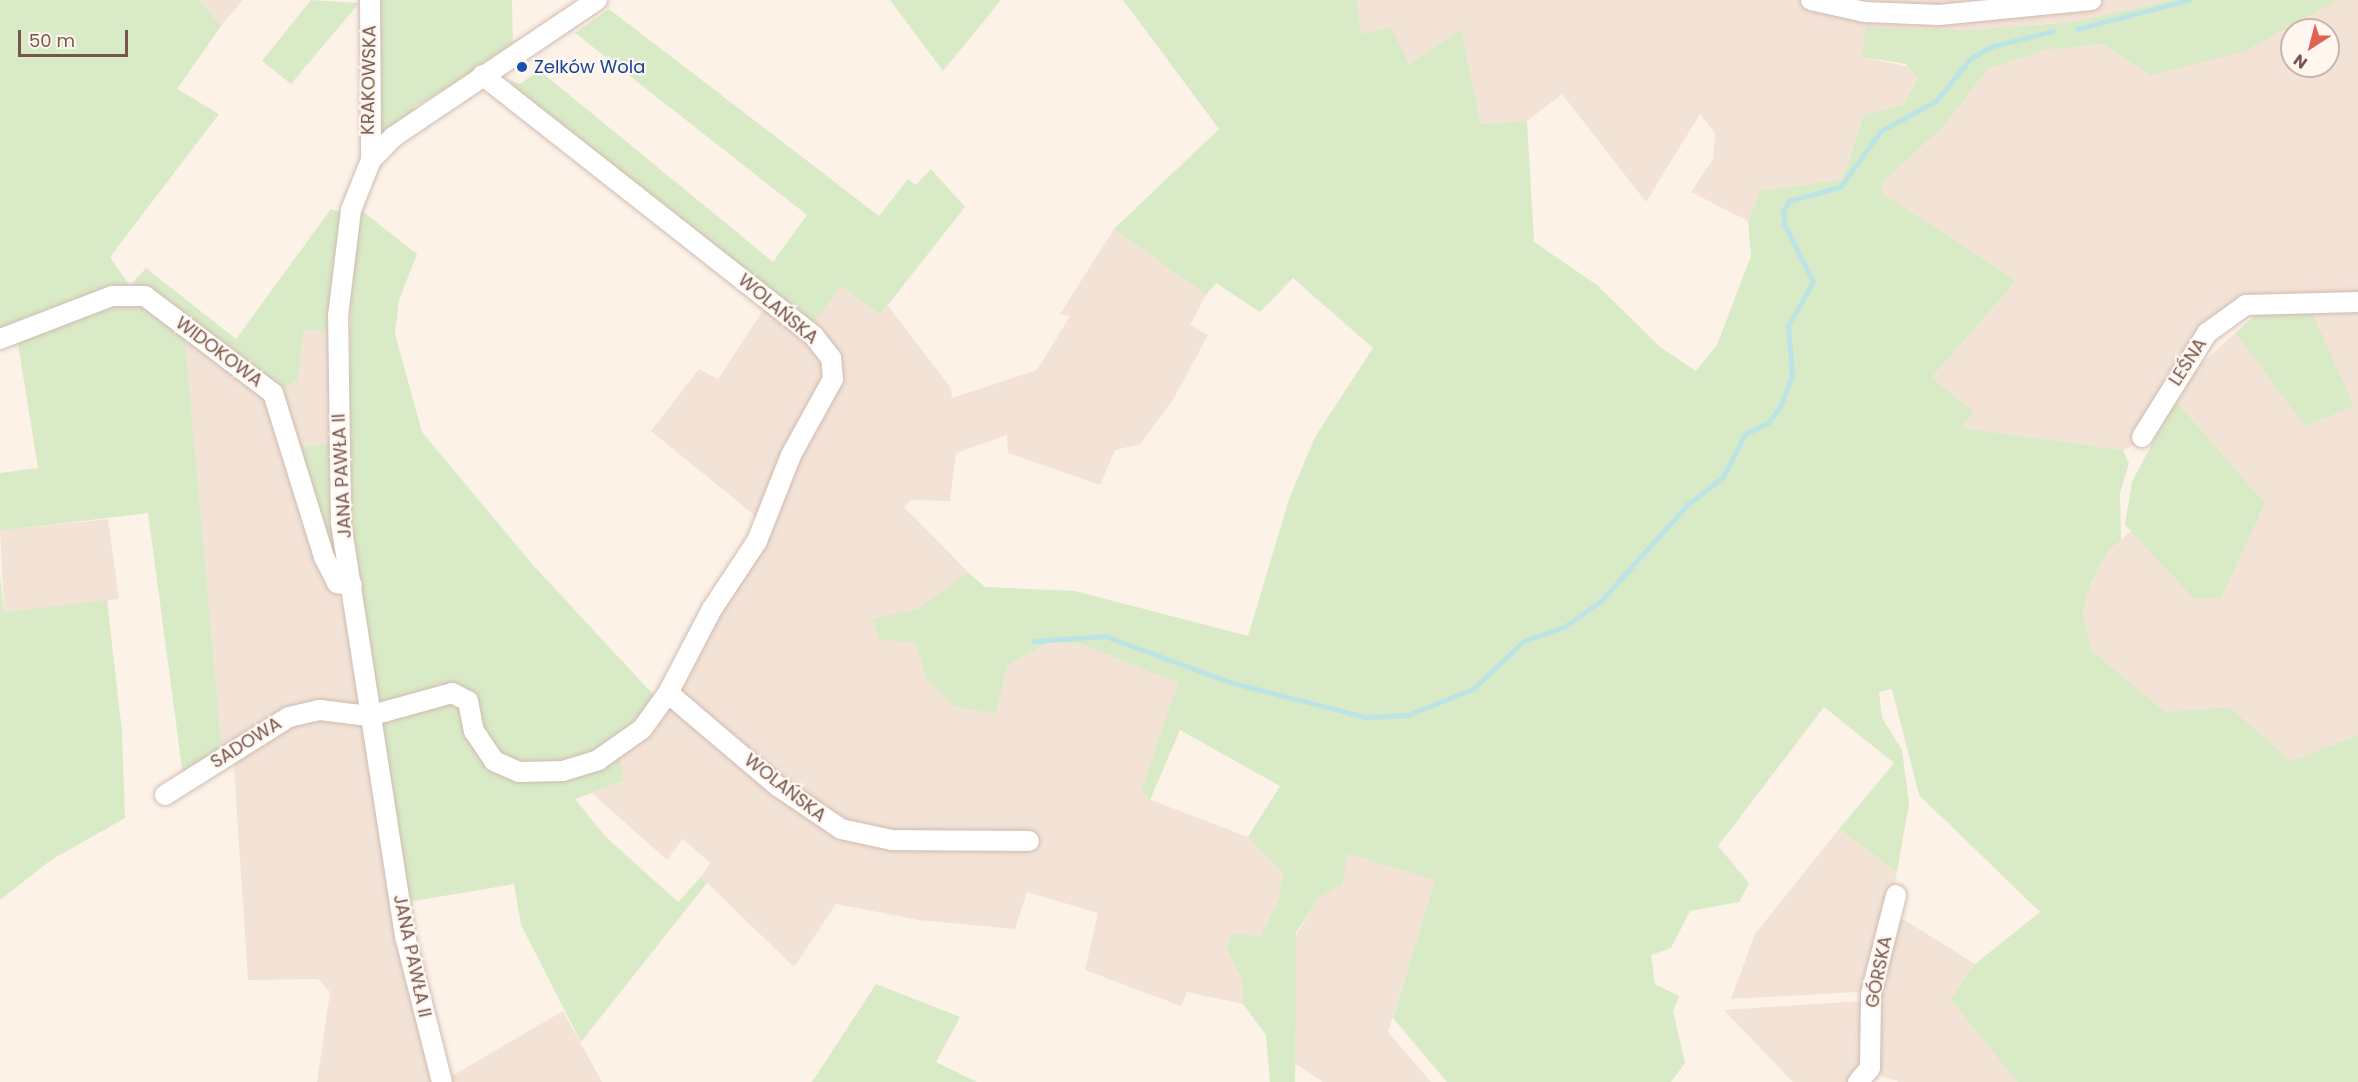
<!DOCTYPE html>
<meta charset="utf-8">
<style>
body{margin:0}
#map{position:relative;width:2358px;height:1082px;overflow:hidden;background:#fcf2e8;font-family:Poppins,sans-serif}
div>[style]{position:absolute}
[style*='--x']{left:calc(var(--x)*1px);top:calc(var(--y)*1px);width:calc(var(--w)*1px);rotate:calc(var(--a)*1deg)}
.residential>*{inset:0;background:#f3e3d7}
.green>*{inset:0;background:#d9eac7}
.stream>*{height:4.5px;margin:-2.25px;padding:0 2.25px;transform-origin:2.25px;border-radius:2.25px;background:#bde4e5}
.roads{filter:drop-shadow(0 0 2px #d0bbb1) drop-shadow(0 0 2px #d0bbb1)}
.minor>*{height:20px;margin:-10px;padding:0 10px;transform-origin:10px;border-radius:10px;background:#fff}
.dots>*{width:16px;height:16px;translate:-50% -50%;box-sizing:border-box;border:3px solid #fef6ef;border-radius:50%}
span{translate:-50% -50%;white-space:nowrap;text-align:center;line-height:1.15;-webkit-text-stroke:4.5px #fef6ef;paint-order:stroke}
.transit-label{font-size:18px;color:#164399}
.left{translate:0 -50%;text-align:left}
.street-label{font-size:18px;color:#76564d}
.north{position:absolute;left:2280px;top:18px;width:60px;height:60px;box-sizing:border-box;background:#fef6ef;border:2px solid #c8b6ae;border-radius:50%;rotate:216deg;font-size:16px;font-weight:700;line-height:24px;text-align:center;color:#76564d}
.north::after{content:'';display:block;margin:auto;width:21px;height:27px;background:#e16152;clip-path:polygon(50% 0,100% 100%,50% 72%,0 100%)}
.scale{position:absolute;left:18px;top:30px;width:110px;height:27px;box-sizing:border-box;border:3px solid #76564d;border-top:0;padding-left:8px;font-size:18px;line-height:21px;white-space:nowrap;color:#76564d;-webkit-text-stroke:4px #fef6ef;paint-order:stroke}
</style>
<div id="map">
<div class="residential">
<i style="clip-path:polygon(200px 0,243px 0,221px 26px)"></i>
<i style="clip-path:polygon(1357px 0,2171px 0,2074px 22px,1967px 30px,1865px 27px,1862px 57px,1915px 68px,1917px 77px,1904px 104px,1863px 116px,1843px 179px,1760px 191px,1748px 221px,1691px 192px,1713px 159px,1715px 133px,1700px 114px,1646px 202px,1562px 94px,1527px 121px,1481px 124px,1461px 30px,1409px 64px,1361px 34px)"></i>
<i style="clip-path:polygon(evenodd,2338px 0,2358px 0,2358px 735px,2291px 761px,2230px 707px,2166px 712px,2091px 650px,2083px 614px,2090px 585px,2108px 551px,2132px 530px,2194px 599px,2265px 503px,2175px 400px,2201px 364px,2235px 333px,2305px 425px,2310px 308px,2224px 310px,2138px 444px,2123px 450px,1962px 428px,1974px 412px,1932px 377px,2016px 281px,1881px 192px,1883px 182px,1944px 126px,1988px 69px,2047px 50px,2102px 44px,2152px 75px,2338px 0,2292px 30px,2328px 30px,2328px 66px,2292px 66px,2292px 30px)"></i>
<i style="clip-path:polygon(1114px 229px,1206px 295px,1190px 325px,1208px 335px,1174px 398px,1140px 444px,1115px 450px,1100px 485px,1008px 453px,1007px 435px,956px 453px,950px 501px,911px 500px,904px 507px,968px 572px,960px 578px,1007px 666px,1049px 642px,1081px 644px,1178px 683px,1141px 790px,1151px 800px,1248px 837px,1283px 873px,1279px 899px,1261px 937px,1232px 934px,1227px 948px,1242px 980px,1243px 1004px,1187px 992px,1181px 1006px,1085px 970px,1098px 913px,1027px 892px,1015px 929px,919px 920px,836px 904px,794px 967px,701px 877px,710px 863px,683px 839px,667px 860px,592px 793px,624px 781px,619px 747px,680px 687px,758px 518px,651px 431px,699px 369px,718px 379px,766px 306px,841px 286px,879px 315px,888px 306px,951px 388px,952px 398px,1037px 370px,1070px 316px,1060px 314px)"></i>
<i style="clip-path:polygon(184px 328px,266px 395px,303px 510px,347px 618px,434px 1082px,317px 1082px,330px 992px,318px 979px,248px 980px,233px 753px,222px 750px)"></i>
<i style="clip-path:polygon(304px 330px,329px 332px,330px 443px,293px 448px,276px 392px,298px 380px)"></i>
<i style="clip-path:polygon(108px 519px,119px 599px,4px 612px,0 531px)"></i>
<i style="clip-path:polygon(1839px 829px,1897px 872px,1888px 910px,1975px 964px,1952px 999px,2017px 1082px,1899px 1082px,1875px 1074px,1875px 991px,1731px 999px,1755px 934px)"></i>
<i style="clip-path:polygon(1348px 854px,1436px 880px,1388px 1032px,1431px 1082px,1323px 1082px,1291px 1061px,1294px 939px,1320px 895px,1342px 886px)"></i>
<i style="clip-path:polygon(1860px 1001px,1867px 1009px,1866px 1069px,1851px 1082px,1793px 1082px,1724px 1010px)"></i>
<i style="clip-path:polygon(563px 1011px,602px 1082px,452px 1082px,450px 1077px)"></i>
</div>
<div class="green">
<i style="clip-path:polygon(0 0,200px 0,221px 26px,177px 89px,219px 114px,110px 257px,130px 286px,146px 268px,236px 339px,331px 209px,342px 213px,329px 332px,304px 330px,298px 380px,276px 392px,143px 291px,0 336px)"></i>
<i style="clip-path:polygon(311px 0,359px 3px,291px 84px,262px 61px)"></i>
<i style="clip-path:polygon(378px 0,512px 0,513px 50px,414px 107px,418px 111px,380px 139px)"></i>
<i style="clip-path:polygon(890px 0,1001px 0,943px 71px)"></i>
<i style="clip-path:polygon(1123px 0,1357px 0,1361px 34px,1391px 27px,1409px 64px,1461px 29px,1481px 124px,1527px 121px,1534px 242px,1597px 285px,1660px 347px,1696px 371px,1717px 345px,1751px 256px,1748px 221px,1760px 191px,1843px 179px,1863px 116px,1904px 104px,1917px 78px,1906px 64px,1862px 57px,1865px 27px,1967px 30px,2074px 22px,2171px 0,2338px 0,2245px 51px,2151px 75px,2102px 44px,2047px 50px,1988px 69px,1944px 126px,1883px 182px,1881px 192px,2016px 281px,1932px 377px,1974px 412px,1962px 428px,2123px 450px,2129px 463px,2120px 493px,2121px 540px,2108px 551px,2090px 585px,2083px 614px,2091px 650px,2166px 712px,2230px 707px,2291px 761px,2358px 735px,2358px 1082px,2017px 1082px,1951px 999px,1975px 964px,2040px 912px,1919px 795px,1892px 689px,1879px 692px,1882px 718px,1902px 750px,1909px 803px,1897px 872px,1839px 829px,1894px 763px,1824px 707px,1718px 846px,1749px 883px,1739px 902px,1690px 911px,1671px 948px,1651px 955px,1655px 984px,1679px 996px,1673px 1011px,1685px 1063px,1671px 1082px,1447px 1082px,1393px 1018px,1435px 880px,1348px 854px,1342px 886px,1320px 896px,1296px 933px,1295px 1082px,1270px 1082px,1266px 1035px,1243px 1004px,1242px 980px,1227px 949px,1231px 934px,1261px 936px,1279px 899px,1283px 873px,1248px 837px,1280px 786px,1180px 730px,1150px 800px,1141px 790px,1178px 683px,1081px 644px,1049px 642px,1007px 666px,996px 714px,954px 706px,926px 679px,916px 642px,880px 640px,872px 619px,918px 609px,968px 572px,985px 587px,1075px 591px,1248px 636px,1289px 499px,1315px 437px,1373px 348px,1293px 278px,1260px 312px,1216px 283px,1206px 295px,1114px 229px,1219px 129px)"></i>
<i style="clip-path:polygon(609px 9px,879px 216px,908px 179px,916px 185px,931px 169px,965px 207px,880px 315px,841px 286px,810px 327px,517px 95px,510px 80px,520px 84px,539px 70px,773px 262px,807px 215px,575px 33px)"></i>
<i style="clip-path:polygon(362px 211px,417px 254px,399px 300px,395px 334px,422px 432px,533px 565px,661px 703px,619px 747px,624px 781px,575px 799px,606px 837px,678px 902px,701px 877px,707px 883px,581px 1042px,521px 925px,514px 884px,408px 902px,347px 505px,351px 275px)"></i>
<i style="clip-path:polygon(141px 297px,184px 328px,222px 750px,183px 775px,148px 513px,0 531px,0 473px,38px 468px,17px 338px,116px 298px)"></i>
<i style="clip-path:polygon(2310px 308px,2354px 406px,2305px 426px,2235px 333px,2258px 313px)"></i>
<i style="clip-path:polygon(2175px 400px,2265px 503px,2221px 598px,2194px 599px,2125px 525px,2132px 482px)"></i>
<i style="clip-path:polygon(330px 443px,329px 490px,339px 579px,293px 448px)"></i>
<i style="clip-path:polygon(0 576px,4px 612px,107px 600px,122px 732px,125px 818px,51px 860px,0 900px)"></i>
<i style="clip-path:polygon(876px 984px,960px 1017px,936px 1062px,977px 1082px,812px 1082px)"></i>
</div>
<div class="stream">
<i style="--x:2077;--y:29;--w:115;--a:-14.6"></i>
<i style="--x:1034;--y:641;--w:71;--a:-4"></i>
<i style="--x:1105;--y:636;--w:133;--a:20.2"></i>
<i style="--x:1230;--y:682;--w:139;--a:14.5"></i>
<i style="--x:1365;--y:717;--w:43;--a:-2.7"></i>
<i style="--x:1408;--y:715;--w:70;--a:-21.8"></i>
<i style="--x:1473;--y:689;--w:70;--a:-43.3"></i>
<i style="--x:1524;--y:641;--w:42;--a:-19.3"></i>
<i style="--x:1564;--y:627;--w:45;--a:-35.1"></i>
<i style="--x:1601;--y:601;--w:130;--a:-48.1"></i>
<i style="--x:1688;--y:504;--w:44;--a:-37.6"></i>
<i style="--x:1723;--y:477;--w:48;--a:-62.9"></i>
<i style="--x:1745;--y:434;--w:25;--a:-26"></i>
<i style="--x:1768;--y:423;--w:20;--a:-53"></i>
<i style="--x:1780;--y:407;--w:34;--a:-69"></i>
<i style="--x:1792;--y:375;--w:49;--a:-94.7"></i>
<i style="--x:1788;--y:326;--w:51;--a:-60.4"></i>
<i style="--x:1813;--y:282;--w:63;--a:-116.6"></i>
<i style="--x:1785;--y:226;--w:15;--a:-98"></i>
<i style="--x:1783;--y:211;--w:12;--a:-59"></i>
<i style="--x:1789;--y:201;--w:53;--a:-15.4"></i>
<i style="--x:1840;--y:187;--w:69;--a:-53.8"></i>
<i style="--x:1881;--y:131;--w:63;--a:-28.6"></i>
<i style="--x:1936;--y:101;--w:54;--a:-51"></i>
<i style="--x:1970;--y:59;--w:23;--a:-31"></i>
<i style="--x:1990;--y:47;--w:65;--a:-14.3"></i>
</div>
<div class="roads">
<div class="minor">
<i style="--x:370;--y:0;--w:160;--a:89.6"></i>
<i style="--x:1811;--y:0;--w:55;--a:12.5"></i>
<i style="--x:1865;--y:12;--w:74;--a:2.3"></i>
<i style="--x:1939;--y:15;--w:153;--a:-5.6"></i>
<i style="--x:0;--y:339;--w:120;--a:-21"></i>
<i style="--x:112;--y:296;--w:33;--a:0"></i>
<i style="--x:145;--y:296;--w:161;--a:37.2"></i>
<i style="--x:273;--y:393;--w:172;--a:72.7"></i>
<i style="--x:324;--y:557;--w:29;--a:63"></i>
<i style="--x:337;--y:583;--w:15;--a:8"></i>
<i style="--x:2142;--y:437;--w:123;--a:-58"></i>
<i style="--x:2207;--y:333;--w:48;--a:-35.7"></i>
<i style="--x:2246;--y:305;--w:112;--a:-1.5"></i>
<i style="--x:668;--y:693;--w:145;--a:40.3"></i>
<i style="--x:779;--y:787;--w:75;--a:34.1"></i>
<i style="--x:841;--y:829;--w:52;--a:12.2"></i>
<i style="--x:892;--y:840;--w:137;--a:0.4"></i>
<i style="--x:165;--y:795;--w:146;--a:-32.2"></i>
<i style="--x:289;--y:717;--w:32;--a:-13"></i>
<i style="--x:320;--y:710;--w:49;--a:7"></i>
<i style="--x:369;--y:716;--w:86;--a:-15.5"></i>
<i style="--x:452;--y:693;--w:18;--a:27"></i>
<i style="--x:468;--y:701;--w:31;--a:79"></i>
<i style="--x:474;--y:731;--w:36;--a:56"></i>
<i style="--x:494;--y:761;--w:27;--a:24"></i>
<i style="--x:519;--y:772;--w:44;--a:-1.3"></i>
<i style="--x:563;--y:771;--w:37;--a:-17"></i>
<i style="--x:598;--y:760;--w:54;--a:-35.2"></i>
<i style="--x:642;--y:729;--w:44;--a:-54.2"></i>
<i style="--x:668;--y:693;--w:95;--a:-62.4"></i>
<i style="--x:712;--y:609;--w:82;--a:-56.5"></i>
<i style="--x:757;--y:541;--w:92;--a:-68.4"></i>
<i style="--x:791;--y:455;--w:87;--a:-61.1"></i>
<i style="--x:833;--y:379;--w:21;--a:-95"></i>
<i style="--x:831;--y:358;--w:28;--a:-128"></i>
<i style="--x:814;--y:336;--w:422;--a:-141.8"></i>
<i style="--x:442;--y:1082;--w:151;--a:-104.2"></i>
<i style="--x:405;--y:936;--w:418;--a:-98.8"></i>
<i style="--x:341;--y:523;--w:207;--a:-90.8"></i>
<i style="--x:338;--y:316;--w:107;--a:-83"></i>
<i style="--x:351;--y:210;--w:54;--a:-68.2"></i>
<i style="--x:371;--y:160;--w:32;--a:-46"></i>
<i style="--x:393;--y:137;--w:246;--a:-33.9"></i>
<i style="--x:1858;--y:1082;--w:18;--a:-49"></i>
<i style="--x:1870;--y:1068;--w:74;--a:-89.2"></i>
<i style="--x:1871;--y:994;--w:102;--a:-75.8"></i>
</div>
</div>
<div class="dots">
<i style="left:522px;top:67px;background:#1a4fb4"></i>
</div>
<div class="transit-label">
<span class="left" style="left:534px;top:67px">Zelków Wola</span>
</div>
<div class="street-label">
<span style="left:369px;top:80px;rotate:-89deg">KRAKOWSKA</span>
<span style="left:778px;top:309px;rotate:40deg">WOLAŃSKA</span>
<span style="left:219px;top:352px;rotate:37deg">WIDOKOWA</span>
<span style="left:2188px;top:362px;rotate:-57deg">LEŚNA</span>
<span style="left:342px;top:476px;rotate:-93deg">JANA PAWŁA II</span>
<span style="left:246px;top:743px;rotate:-32deg">SADOWA</span>
<span style="left:785px;top:788px;rotate:38deg">WOLAŃSKA</span>
<span style="left:412px;top:956px;rotate:78deg">JANA PAWŁA II</span>
<span style="left:1879px;top:972px;rotate:-79deg">GÓRSKA</span>
</div>
<div class="north">N</div>
<div class="scale">50 m</div>
</div>
